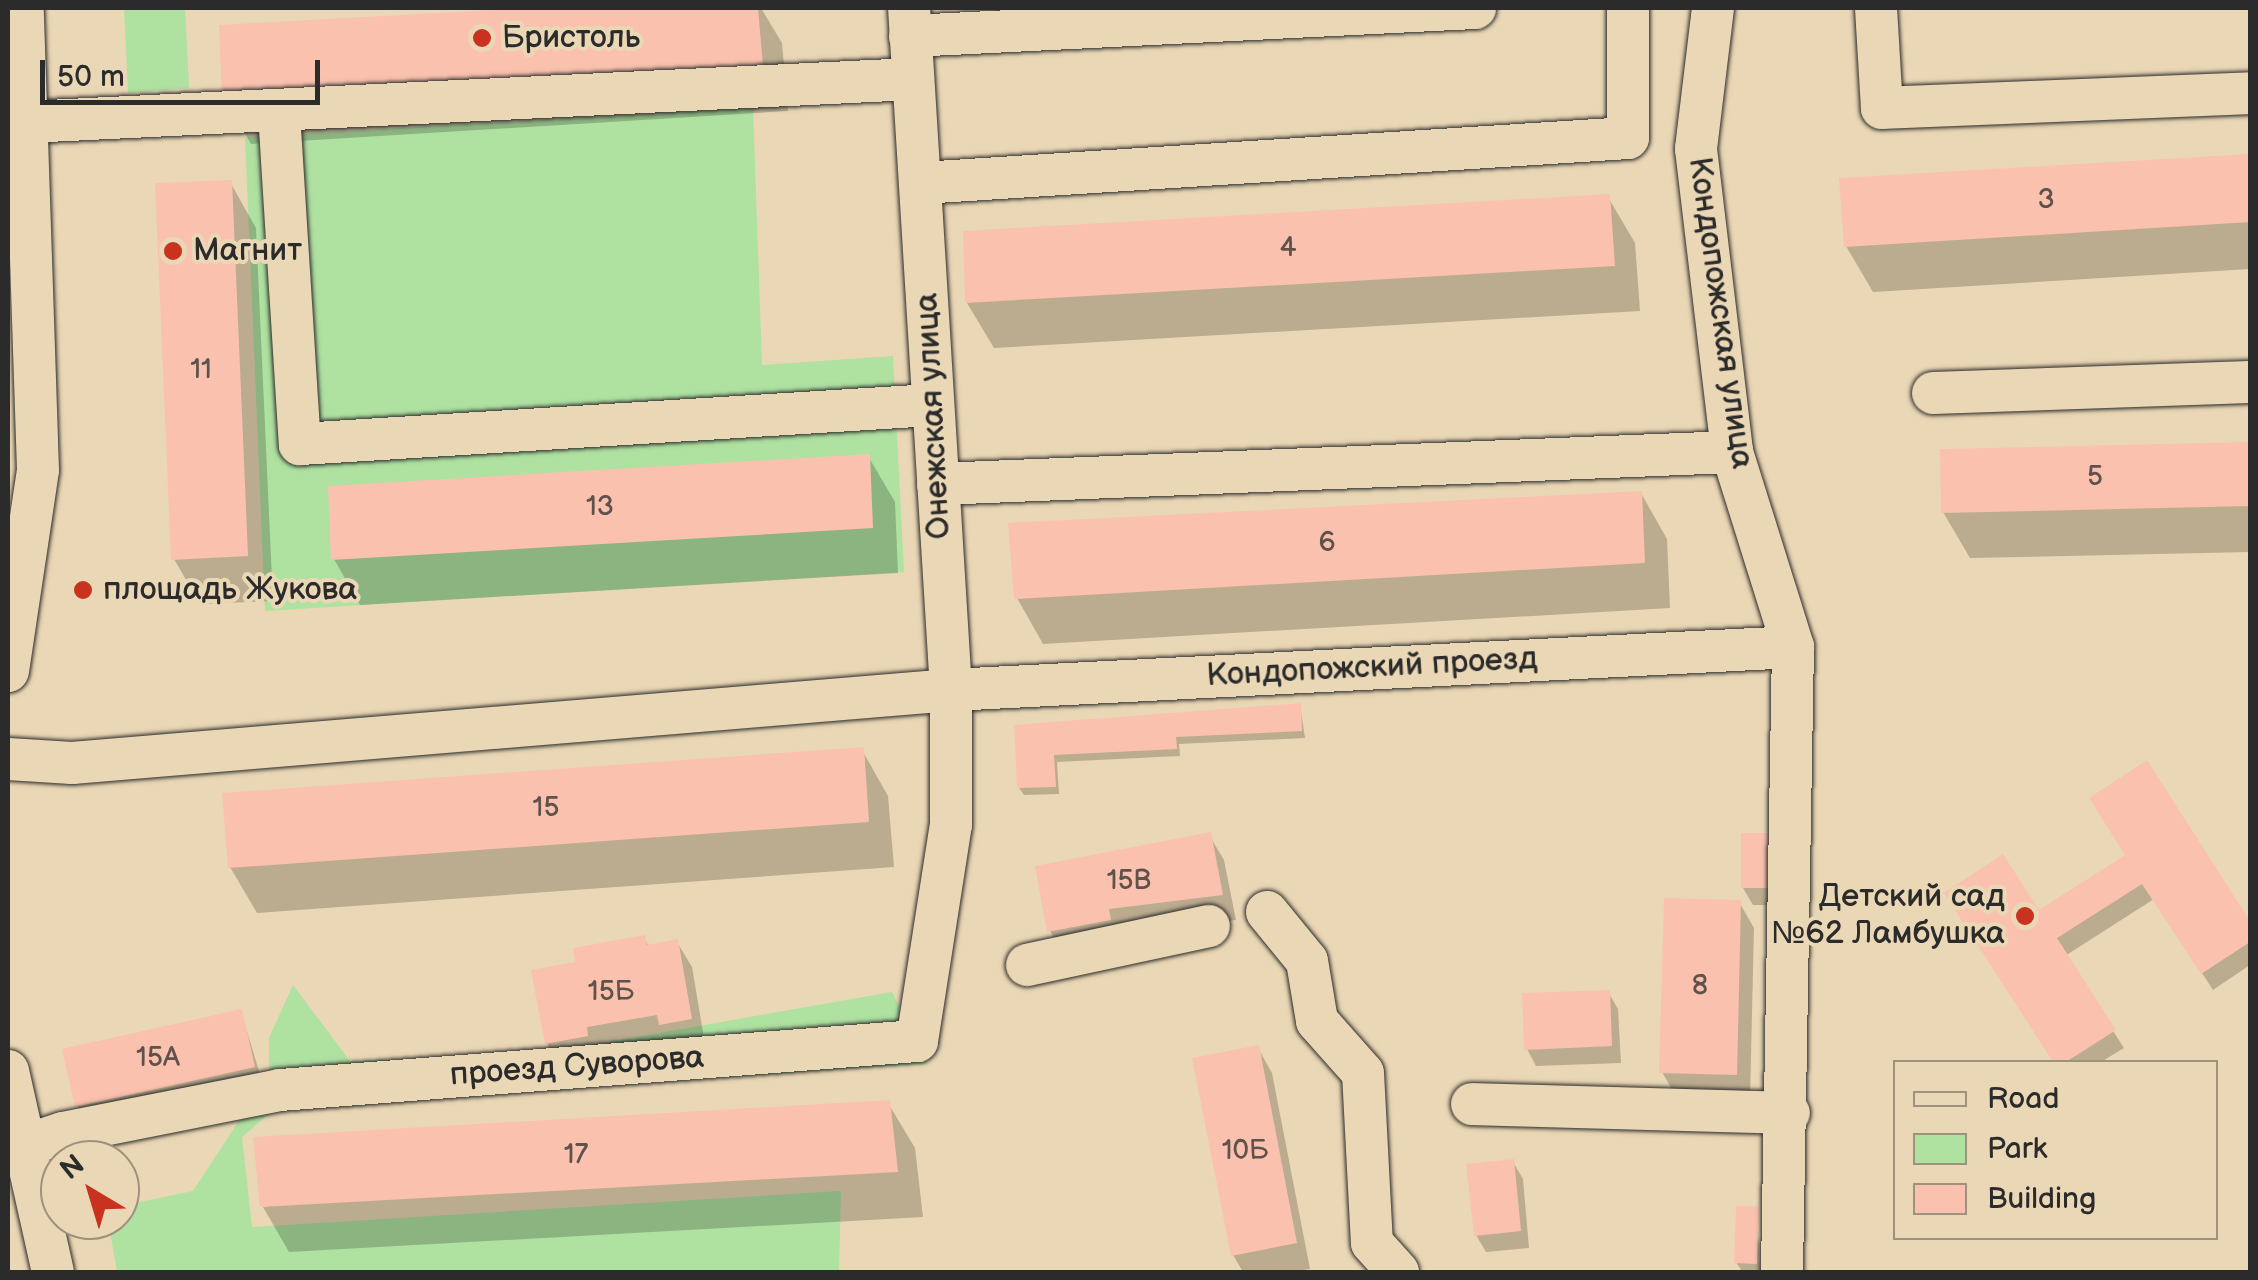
<!DOCTYPE html>
<meta charset="utf-8">
<style>
body{margin:0}
#map{position:relative;width:2258px;height:1280px;overflow:hidden;background:#ead7b5;font-family:"Balsamiq Sans",sans-serif}
div>[style]{position:absolute}
[style*='--x']{left:calc(var(--x)*1px);top:calc(var(--y)*1px);width:calc(var(--w)*1px);rotate:calc(var(--a)*1deg)}
.green>*{inset:0;background:#afe1a1}
.shadow>*{inset:0;background:#0003}
.building>*{inset:0;background:#fac2ae}
.roads{filter:drop-shadow(0 0 2px #2b2b2b) drop-shadow(0 0 2px #2b2b2b)}
.minor>*{height:42px;margin:-21px;padding:0 21px;transform-origin:21px;border-radius:21px;background:#ead7b5}
.dots>*{width:28px;height:28px;translate:-50% -50%;box-sizing:border-box;border:5px solid #ead7b5;border-radius:50%}
span{translate:-50% -50%;white-space:nowrap;text-align:center;line-height:1.15;-webkit-text-stroke:8px #ead7b5;paint-order:stroke}
.number-label{font-size:28px;color:#5f514c}
.number-label span{-webkit-text-stroke-width:0}
.poi-label{font-size:32px;color:#2b2b2b}
.left{translate:0 -50%;text-align:left}
.right{translate:-100% -50%;text-align:right}
.street-label{font-size:32px;color:#2b2b2b}
.frame{position:absolute;inset:0;border:10px solid #2b2b2b;pointer-events:none}
.legend{position:absolute;left:1893px;top:1060px;width:325px;height:180px;box-sizing:border-box;background:#ead7b5;border:2px solid #9e927e;margin:0;padding:12px 18px;list-style:none;font-size:30px;color:#2b2b2b}
.legend li{display:flex;align-items:center;gap:20px;height:50px}
.legend b{width:50px;border:2px solid #9e927e}
.north{position:absolute;left:40px;top:1140px;width:100px;height:100px;box-sizing:border-box;background:#ead7b5;border:2px solid #9e927e;border-radius:50%;rotate:322deg;font-size:28px;font-weight:700;line-height:40px;text-align:center;color:#2b2b2b}
.north::after{content:'';display:block;margin:auto;width:35px;height:45px;background:#c8321e;clip-path:polygon(50% 0,100% 100%,50% 72%,0 100%)}
.scale{position:absolute;left:40px;top:60px;width:280px;height:45px;box-sizing:border-box;border:5px solid #2b2b2b;border-top:0;padding-left:12px;font-size:30px;line-height:35px;white-space:nowrap;color:#2b2b2b;-webkit-text-stroke:8px #ead7b5;paint-order:stroke}
</style>
<div id="map">
<div class="green">
<i style="clip-path:polygon(124px 8px,185px 8px,189px 88px,128px 93px)"></i>
<i style="clip-path:polygon(753px 108px,762px 365px,893px 356px,904px 572px,265px 611px,245px 137px)"></i>
<i style="clip-path:polygon(293px 985px,350px 1061px,528px 1056px,892px 992px,928px 1064px,279px 1105px,242px 1137px,252px 1227px,841px 1191px,839px 1271px,117px 1272px,108px 1220px,120px 1220px,120px 1206px,193px 1191px,269px 1075px,269px 1038px)"></i>
</div>
<div class="shadow">
<i style="clip-path:polygon(570px 8px,761px 8px,782px 43px,788px 111px,251px 144px,225px 98px,222px 27px)"></i>
<i style="clip-path:polygon(993px 8px,1417px 8px,1006px 30px)"></i>
<i style="clip-path:polygon(2250px 156px,2250px 269px,1873px 292px,1846px 246px,1842px 181px)"></i>
<i style="clip-path:polygon(230px 182px,256px 228px,273px 601px,200px 604px,174px 559px)"></i>
<i style="clip-path:polygon(1608px 197px,1635px 243px,1640px 311px,994px 348px,967px 303px)"></i>
<i style="clip-path:polygon(2250px 444px,2250px 552px,1970px 558px,1943px 512px,1942px 451px)"></i>
<i style="clip-path:polygon(868px 456px,895px 502px,898px 573px,360px 605px,334px 559px)"></i>
<i style="clip-path:polygon(1641px 493px,1667px 539px,1670px 608px,1043px 644px,1017px 598px)"></i>
<i style="clip-path:polygon(1300px 705px,1305px 738px,1179px 744px,1180px 756px,1057px 762px,1059px 794px,1024px 795px,1019px 788px,1016px 727px)"></i>
<i style="clip-path:polygon(862px 750px,888px 796px,894px 867px,257px 913px,230px 867px)"></i>
<i style="clip-path:polygon(2146px 764px,2250px 926px,2250px 965px,2213px 990px,2154px 899px,2065px 956px,2124px 1048px,2101px 1062px,2055px 1062px,1957px 910px,2038px 914px,2128px 856px)"></i>
<i style="clip-path:polygon(1209px 835px,1224px 860px,1236px 920px,1121px 934px,1065px 956px,1050px 931px)"></i>
<i style="clip-path:polygon(1743px 835px,1785px 905px,1753px 905px,1743px 888px)"></i>
<i style="clip-path:polygon(1739px 902px,1754px 928px,1750px 1100px,1677px 1098px,1662px 1072px)"></i>
<i style="clip-path:polygon(644px 938px,649px 947px,677px 942px,692px 967px,705px 1044px,562px 1069px,547px 1043px)"></i>
<i style="clip-path:polygon(1608px 992px,1618px 1009px,1621px 1063px,1536px 1066px,1527px 1049px)"></i>
<i style="clip-path:polygon(241px 1012px,263px 1084px,87px 1123px,77px 1106px)"></i>
<i style="clip-path:polygon(1258px 1048px,1272px 1073px,1310px 1269px,1291px 1272px,1243px 1272px,1233px 1255px)"></i>
<i style="clip-path:polygon(888px 1103px,915px 1148px,923px 1217px,289px 1252px,263px 1207px)"></i>
<i style="clip-path:polygon(1513px 1162px,1523px 1179px,1529px 1248px,1486px 1252px,1476px 1235px)"></i>
<i style="clip-path:polygon(1757px 1209px,1760px 1271px,1741px 1270px,1736px 1262px)"></i>
</div>
<div class="building">
<i style="clip-path:polygon(526px 8px,758px 8px,763px 66px,222px 99px,219px 25px)"></i>
<i style="clip-path:polygon(2250px 154px,2250px 222px,1844px 247px,1839px 178px)"></i>
<i style="clip-path:polygon(232px 180px,248px 556px,171px 560px,155px 183px)"></i>
<i style="clip-path:polygon(1610px 194px,1615px 266px,965px 303px,963px 231px)"></i>
<i style="clip-path:polygon(2250px 442px,2250px 506px,1941px 513px,1940px 449px)"></i>
<i style="clip-path:polygon(870px 454px,873px 528px,331px 560px,328px 486px)"></i>
<i style="clip-path:polygon(1642px 491px,1645px 563px,1014px 599px,1008px 523px)"></i>
<i style="clip-path:polygon(1301px 703px,1302px 731px,1176px 737px,1177px 749px,1054px 755px,1056px 787px,1017px 788px,1014px 725px)"></i>
<i style="clip-path:polygon(864px 747px,869px 822px,228px 868px,222px 793px)"></i>
<i style="clip-path:polygon(2147px 760px,2250px 921px,2250px 942px,2201px 974px,2142px 884px,2057px 938px,2116px 1030px,2066px 1062px,2053px 1062px,1944px 893px,2003px 854px,2039px 910px,2125px 855px,2089px 798px)"></i>
<i style="clip-path:polygon(1211px 832px,1223px 895px,1109px 909px,1111px 920px,1047px 932px,1035px 866px)"></i>
<i style="clip-path:polygon(1741px 833px,1777px 833px,1777px 888px,1741px 888px)"></i>
<i style="clip-path:polygon(1664px 898px,1741px 900px,1737px 1075px,1659px 1073px)"></i>
<i style="clip-path:polygon(645px 935px,647px 945px,678px 939px,692px 1019px,659px 1025px,657px 1015px,587px 1027px,588px 1036px,545px 1044px,531px 970px,575px 962px,573px 948px)"></i>
<i style="clip-path:polygon(1610px 990px,1612px 1046px,1524px 1050px,1522px 993px)"></i>
<i style="clip-path:polygon(242px 1009px,255px 1067px,75px 1107px,62px 1049px)"></i>
<i style="clip-path:polygon(1259px 1045px,1297px 1243px,1231px 1256px,1192px 1058px)"></i>
<i style="clip-path:polygon(890px 1100px,898px 1172px,260px 1207px,253px 1137px)"></i>
<i style="clip-path:polygon(1514px 1159px,1521px 1231px,1474px 1236px,1466px 1164px)"></i>
<i style="clip-path:polygon(1736px 1206px,1759px 1206px,1757px 1264px,1734px 1263px)"></i>
</div>
<div class="roads">
<div class="minor">
<i style="--x:1713;--y:8;--w:142;--a:96.9"></i>
<i style="--x:1696;--y:149;--w:305;--a:83.2"></i>
<i style="--x:1732;--y:452;--w:204;--a:72.6"></i>
<i style="--x:1793;--y:647;--w:625;--a:91.01"></i>
<i style="--x:1876;--y:8;--w:100;--a:86.6"></i>
<i style="--x:1882;--y:108;--w:368;--a:-2.3"></i>
<i style="--x:910;--y:36;--w:566;--a:-2.84"></i>
<i style="--x:279;--y:113;--w:332;--a:86.4"></i>
<i style="--x:300;--y:444;--w:634;--a:-3.53"></i>
<i style="--x:27;--y:122;--w:887;--a:-2.78"></i>
<i style="--x:921;--y:183;--w:708;--a:-3.64"></i>
<i style="--x:1628;--y:138;--w:130;--a:-90"></i>
<i style="--x:1933;--y:393;--w:317;--a:-2"></i>
<i style="--x:938;--y:484;--w:795;--a:-2.31"></i>
<i style="--x:8;--y:671;--w:203;--a:-81.5"></i>
<i style="--x:38;--y:470;--w:462;--a:-91.9"></i>
<i style="--x:8;--y:759;--w:64;--a:3.6"></i>
<i style="--x:72;--y:763;--w:882;--a:-4.75"></i>
<i style="--x:951;--y:690;--w:843;--a:-2.92"></i>
<i style="--x:1267;--y:912;--w:63;--a:50.8"></i>
<i style="--x:1307;--y:961;--w:61;--a:80.5"></i>
<i style="--x:1317;--y:1021;--w:69;--a:48.5"></i>
<i style="--x:1363;--y:1073;--w:170;--a:87"></i>
<i style="--x:1372;--y:1243;--w:39;--a:48"></i>
<i style="--x:1027;--y:965;--w:186;--a:-12.1"></i>
<i style="--x:8;--y:1071;--w:206;--a:77.4"></i>
<i style="--x:1472;--y:1104;--w:317;--a:1.6"></i>
<i style="--x:8;--y:1151;--w:58;--a:-18.1"></i>
<i style="--x:63;--y:1133;--w:221;--a:-11.2"></i>
<i style="--x:280;--y:1090;--w:639;--a:-4.4"></i>
<i style="--x:917;--y:1041;--w:219;--a:-81.1"></i>
<i style="--x:951;--y:825;--w:135;--a:-90"></i>
<i style="--x:951;--y:690;--w:683;--a:-93.52"></i>
</div>
</div>
<div class="dots">
<i style="left:482px;top:38px;background:#c8321e"></i>
<i style="left:173px;top:251px;background:#c8321e"></i>
<i style="left:83px;top:590px;background:#c8321e"></i>
<i style="left:2025px;top:916px;background:#c8321e"></i>
</div>
<div class="number-label">
<span style="left:2046px;top:200px">3</span>
<span style="left:1288px;top:248px">4</span>
<span style="left:201px;top:370px">11</span>
<span style="left:2095px;top:477px">5</span>
<span style="left:600px;top:507px">13</span>
<span style="left:1327px;top:543px">6</span>
<span style="left:546px;top:808px">15</span>
<span style="left:1129px;top:881px">15В</span>
<span style="left:1700px;top:986px">8</span>
<span style="left:611px;top:992px">15Б</span>
<span style="left:158px;top:1058px">15А</span>
<span style="left:1245px;top:1151px">10Б</span>
<span style="left:576px;top:1155px">17</span>
</div>
<div class="poi-label">
<span class="left" style="left:502px;top:38px">Бристоль</span>
<span class="left" style="left:193px;top:251px">Магнит</span>
<span class="left" style="left:103px;top:590px">площадь Жукова</span>
<span class="right" style="left:2005px;top:916px">Детский сад<br>№62 Ламбушка</span>
</div>
<div class="street-label">
<span style="left:1720px;top:313px;rotate:82deg">Кондопожская улица</span>
<span style="left:934px;top:416px;rotate:-93deg">Онежская улица</span>
<span style="left:1372px;top:668px;rotate:-3deg">Кондопожский проезд</span>
<span style="left:577px;top:1067px;rotate:-4deg">проезд Суворова</span>
</div>
<div class="frame"></div>
<ul class="legend">
<li><b style="height:12px;background:#ead7b5"></b>Road</li>
<li><b style="height:28px;background:#afe1a1"></b>Park</li>
<li><b style="height:28px;background:#fac2ae"></b>Building</li>
</ul>
<div class="north">N</div>
<div class="scale">50 m</div>
</div>
